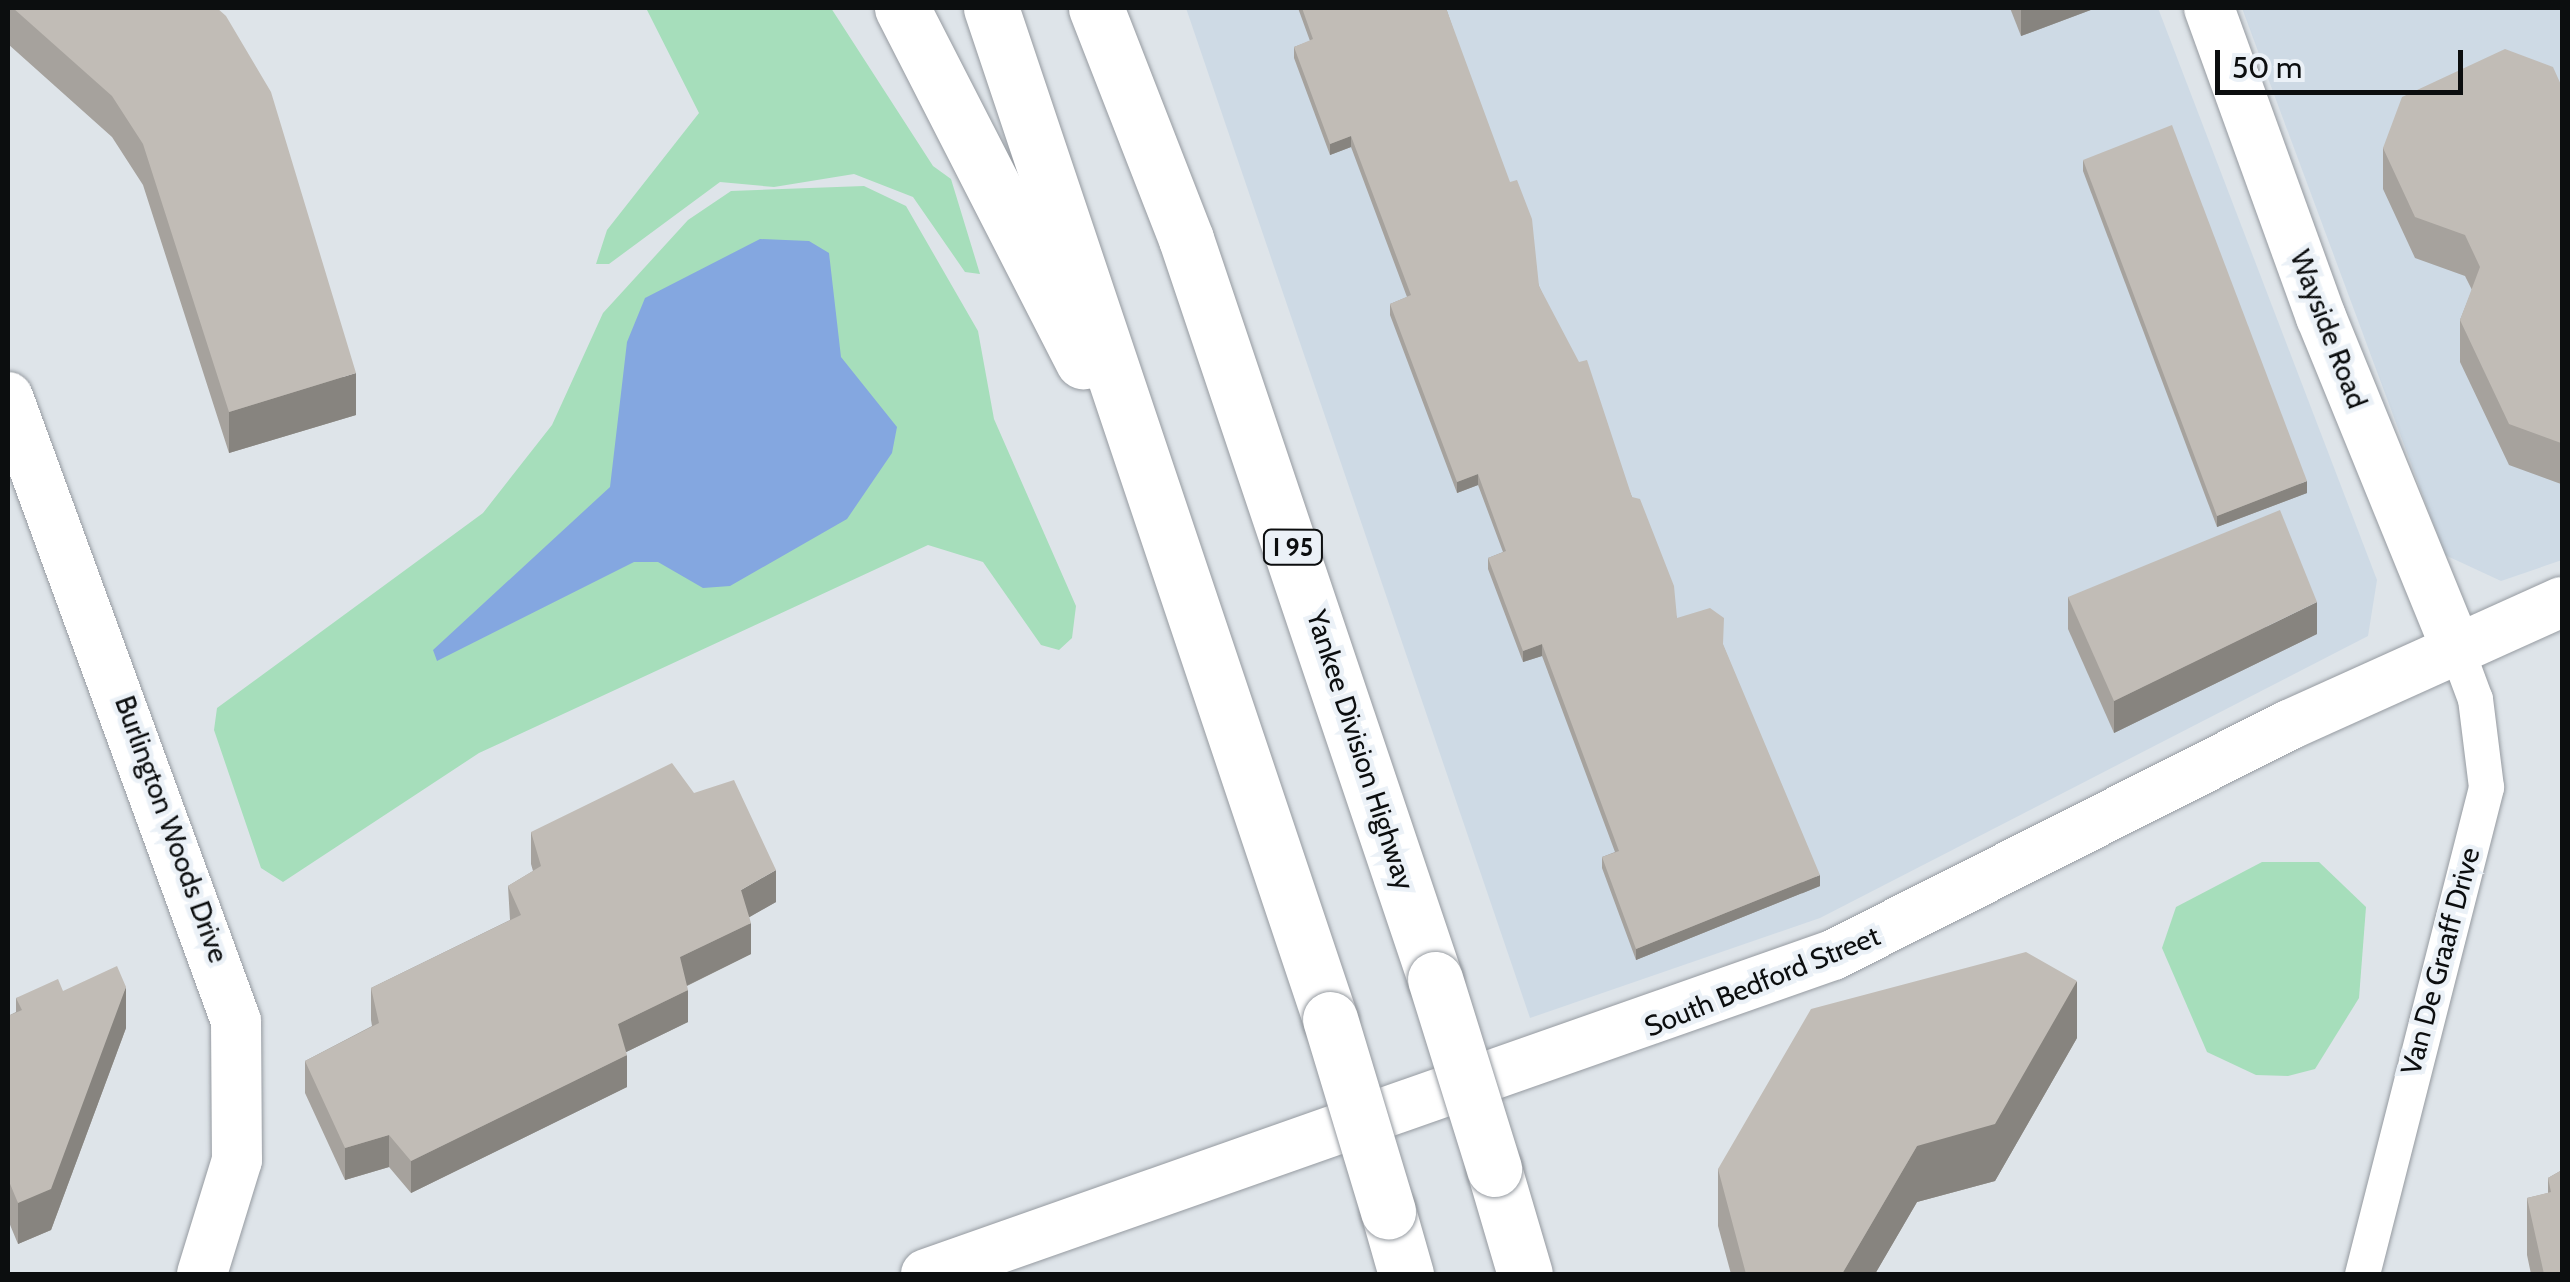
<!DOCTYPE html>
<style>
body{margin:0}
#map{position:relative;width:2570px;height:1282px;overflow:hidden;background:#dee4e9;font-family:Cabin,sans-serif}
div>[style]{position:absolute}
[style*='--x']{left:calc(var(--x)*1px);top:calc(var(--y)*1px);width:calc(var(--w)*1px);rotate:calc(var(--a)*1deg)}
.built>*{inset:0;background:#cedae5}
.green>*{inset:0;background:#a6debb}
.water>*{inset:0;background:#84a7e0}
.roads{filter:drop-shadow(0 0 2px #969ba1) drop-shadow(0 0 2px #969ba1)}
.street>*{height:35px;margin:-17.5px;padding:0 17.5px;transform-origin:17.5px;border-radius:17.5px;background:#fff}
.secondary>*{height:50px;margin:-25px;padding:0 25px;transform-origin:25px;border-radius:25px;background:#fff}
.highway>*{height:55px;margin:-27.5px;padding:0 27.5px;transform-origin:27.5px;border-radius:27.5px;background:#fff}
.bridges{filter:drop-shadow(0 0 2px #969ba1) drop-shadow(0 0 2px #969ba1)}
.highway-bridge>*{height:55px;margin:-27.5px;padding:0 27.5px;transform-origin:27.5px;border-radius:27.5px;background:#fff}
.wall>*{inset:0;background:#a6a29d}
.shaded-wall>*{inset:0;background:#87847f}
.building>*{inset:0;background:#c1bcb6}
span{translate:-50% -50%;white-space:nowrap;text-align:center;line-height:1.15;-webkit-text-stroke:9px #ebf1f7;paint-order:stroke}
.shield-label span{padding:2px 8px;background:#ebf1f7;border:2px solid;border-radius:8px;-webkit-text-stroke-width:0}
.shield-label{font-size:25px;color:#0c0e0f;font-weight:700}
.street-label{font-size:28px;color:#0c0e0f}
.frame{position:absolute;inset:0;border:10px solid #0c0e0f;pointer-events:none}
.scale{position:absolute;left:2215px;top:50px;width:248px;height:45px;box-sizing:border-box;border:5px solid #0c0e0f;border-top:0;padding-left:12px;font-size:30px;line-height:35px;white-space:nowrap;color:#0c0e0f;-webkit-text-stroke:8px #ebf1f7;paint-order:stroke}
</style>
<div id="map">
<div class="built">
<i style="clip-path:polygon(1186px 8px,2158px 8px,2377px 580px,2368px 636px,1820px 918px,1530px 1018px)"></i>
<i style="clip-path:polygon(2242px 8px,2562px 8px,2562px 560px,2501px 581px,2445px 555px)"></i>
</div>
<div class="green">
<i style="clip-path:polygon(646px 8px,831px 8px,933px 166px,951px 179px,980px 274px,965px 272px,913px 197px,854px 174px,774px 187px,720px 182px,609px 264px,596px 264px,607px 230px,699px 113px)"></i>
<i style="clip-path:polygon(864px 186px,906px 206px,978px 331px,994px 419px,1076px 606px,1072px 638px,1059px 650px,1041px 645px,983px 562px,928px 545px,479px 753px,283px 882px,261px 868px,214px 730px,217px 708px,483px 513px,552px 425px,603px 313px,688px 220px,731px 191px)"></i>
<i style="clip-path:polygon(2262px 862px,2319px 862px,2366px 907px,2359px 998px,2315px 1069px,2288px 1076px,2256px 1075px,2207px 1052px,2162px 948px,2176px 907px)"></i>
</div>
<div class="water">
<i style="clip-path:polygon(760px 239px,809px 241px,829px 253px,841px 357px,897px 427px,892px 453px,847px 519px,730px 586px,703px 588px,658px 562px,634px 562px,437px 661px,433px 650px,610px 487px,627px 342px,645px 298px)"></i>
</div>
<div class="roads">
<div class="street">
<i style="--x:2362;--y:1274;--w:503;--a:-75.71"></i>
<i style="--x:2486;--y:787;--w:89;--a:-97.1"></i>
<i style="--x:2475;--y:699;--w:54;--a:-110.4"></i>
</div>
<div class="secondary">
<i style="--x:2209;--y:8;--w:329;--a:70.1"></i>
<i style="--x:2321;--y:317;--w:357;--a:67.8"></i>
<i style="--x:8;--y:397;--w:664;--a:69.93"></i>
<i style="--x:236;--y:1021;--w:139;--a:89.6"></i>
<i style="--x:237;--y:1160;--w:119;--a:107.1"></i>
<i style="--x:926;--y:1274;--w:961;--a:-19.38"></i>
<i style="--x:1833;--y:955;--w:511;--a:-26.77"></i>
<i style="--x:2289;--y:725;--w:299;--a:-24.3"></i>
</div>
<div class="highway">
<i style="--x:902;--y:8;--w:397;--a:62.9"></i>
<i style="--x:991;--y:8;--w:1066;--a:71.46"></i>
<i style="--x:1096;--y:8;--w:248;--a:68.7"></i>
<i style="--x:1186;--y:239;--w:781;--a:71.4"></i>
<i style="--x:1494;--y:1169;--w:109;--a:73.6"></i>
<i style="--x:1388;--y:1211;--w:66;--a:74.1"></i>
</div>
</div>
<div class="bridges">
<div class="highway-bridge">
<i style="--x:1435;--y:979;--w:199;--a:72.7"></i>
<i style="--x:1330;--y:1019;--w:201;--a:73.2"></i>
</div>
</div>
<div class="wall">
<i style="clip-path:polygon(8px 8px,217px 8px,356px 415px,229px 453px,143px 185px,112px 137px,8px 44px)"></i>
<i style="clip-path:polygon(1298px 8px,1446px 8px,1539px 286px,1632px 497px,1677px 618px,1723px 645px,1820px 886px,1636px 960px,1602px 868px,1602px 857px,1615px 852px,1542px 656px,1523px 662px,1488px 569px,1488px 558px,1503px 552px,1478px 485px,1457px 493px,1390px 315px,1390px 304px,1407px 297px,1351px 147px,1330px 155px,1294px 58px,1294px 47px,1310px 41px)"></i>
<i style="clip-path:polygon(2010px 8px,2096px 8px,2021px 36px)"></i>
<i style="clip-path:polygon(2562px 87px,2562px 483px,2561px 484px,2509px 465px,2460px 362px,2460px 320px,2472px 290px,2465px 276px,2415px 258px,2383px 189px,2383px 148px)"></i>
<i style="clip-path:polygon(2083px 160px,2307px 493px,2217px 527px,2083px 171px)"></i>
<i style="clip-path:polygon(2068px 597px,2317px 634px,2114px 733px,2068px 629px)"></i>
<i style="clip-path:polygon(531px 832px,776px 902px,749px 917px,751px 954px,687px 986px,688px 1022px,626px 1052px,627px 1087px,411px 1193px,389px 1167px,345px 1180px,305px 1093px,305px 1061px,372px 1026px,371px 1020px,371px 988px,510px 920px,508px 886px,533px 871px,531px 864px)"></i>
<i style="clip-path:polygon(63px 991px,126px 1028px,51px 1230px,18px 1244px,8px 1220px,8px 1016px,16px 1012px,16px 998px)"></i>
<i style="clip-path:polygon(2077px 1038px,1995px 1181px,1917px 1202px,1875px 1274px,1731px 1274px,1718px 1226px,1718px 1169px)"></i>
<i style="clip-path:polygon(2562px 1170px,2562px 1274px,2531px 1274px,2527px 1255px,2527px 1198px,2548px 1193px,2548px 1178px)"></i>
</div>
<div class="shaded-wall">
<i style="clip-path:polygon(2021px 8px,2096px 8px,2021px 36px)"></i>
<i style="clip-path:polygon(1351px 136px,1351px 147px,1330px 155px,1330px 144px)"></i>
<i style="clip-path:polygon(356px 373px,356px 415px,229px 453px,229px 412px)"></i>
<i style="clip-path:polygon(2562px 442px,2562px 483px,2561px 484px,2561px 443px)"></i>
<i style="clip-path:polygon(1478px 474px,1478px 485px,1457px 493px,1457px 482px)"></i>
<i style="clip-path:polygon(2307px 481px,2307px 493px,2217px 527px,2217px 516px)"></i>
<i style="clip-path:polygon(2317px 602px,2317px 634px,2114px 733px,2114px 701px)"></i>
<i style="clip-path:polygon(1542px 644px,1542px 656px,1523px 662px,1523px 651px)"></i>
<i style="clip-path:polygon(776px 870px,776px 902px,741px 922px,741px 890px)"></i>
<i style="clip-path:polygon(1820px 875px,1820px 886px,1636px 960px,1636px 949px)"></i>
<i style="clip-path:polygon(751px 923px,751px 954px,680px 989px,680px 957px)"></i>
<i style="clip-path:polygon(2077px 981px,2077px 1038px,1995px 1181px,1917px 1202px,1875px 1274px,1842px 1274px,1917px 1146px)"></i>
<i style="clip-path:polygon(126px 987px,126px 1028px,51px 1230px,18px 1244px,18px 1203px)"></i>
<i style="clip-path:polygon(688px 990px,688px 1022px,618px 1056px,618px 1024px)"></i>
<i style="clip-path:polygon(627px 1055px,627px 1087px,411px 1193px,411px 1161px)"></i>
<i style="clip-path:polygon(389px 1135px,389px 1167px,345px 1180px,345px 1148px)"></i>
</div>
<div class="building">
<i style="clip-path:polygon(13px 8px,217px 8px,226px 16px,271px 92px,356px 373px,229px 412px,143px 144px,112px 96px)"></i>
<i style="clip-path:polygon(1302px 8px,1446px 8px,1510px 182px,1517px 180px,1532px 219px,1539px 286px,1579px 362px,1587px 360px,1632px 497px,1640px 499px,1674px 586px,1677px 618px,1710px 608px,1724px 618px,1723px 644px,1820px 875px,1636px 949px,1602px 857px,1619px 851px,1542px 644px,1523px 651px,1488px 558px,1506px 551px,1478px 474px,1457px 482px,1390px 304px,1411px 295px,1351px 136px,1330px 144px,1294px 47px,1313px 39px)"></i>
<i style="clip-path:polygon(2505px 49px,2553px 67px,2562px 87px,2562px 442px,2561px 443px,2509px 424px,2460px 320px,2480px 267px,2465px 235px,2415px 217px,2383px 148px,2402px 97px)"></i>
<i style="clip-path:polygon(2172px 125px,2307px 481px,2217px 516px,2083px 160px)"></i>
<i style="clip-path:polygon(2280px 510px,2317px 602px,2114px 701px,2068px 597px)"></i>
<i style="clip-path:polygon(672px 763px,694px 793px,734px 780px,776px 870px,741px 890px,751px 923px,680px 957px,688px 990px,618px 1024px,627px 1055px,411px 1161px,389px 1135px,345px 1148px,305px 1061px,379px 1023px,371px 988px,521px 915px,508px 886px,541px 866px,531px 832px)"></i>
<i style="clip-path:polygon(2026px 952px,2077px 981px,1995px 1124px,1917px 1146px,1842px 1274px,1746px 1274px,1718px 1169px,1811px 1009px)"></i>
<i style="clip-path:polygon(117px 966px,126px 987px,51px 1189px,18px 1203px,8px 1179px,8px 1016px,22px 1010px,16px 998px,58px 979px,63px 991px)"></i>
<i style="clip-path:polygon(2562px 1170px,2562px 1274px,2544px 1274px,2527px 1198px,2551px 1192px,2548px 1178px)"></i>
</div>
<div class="shield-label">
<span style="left:1293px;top:547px">I 95</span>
</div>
<div class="street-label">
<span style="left:2329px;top:329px;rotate:69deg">Wayside Road</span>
<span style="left:1361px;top:750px;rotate:72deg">Yankee Division Highway</span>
<span style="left:172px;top:829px;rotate:70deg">Burlington Woods Drive</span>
<span style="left:2440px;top:961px;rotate:-75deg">Van De Graaff Drive</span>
<span style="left:1762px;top:981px;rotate:-22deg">South Bedford Street</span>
</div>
<div class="frame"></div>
<div class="scale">50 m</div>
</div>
